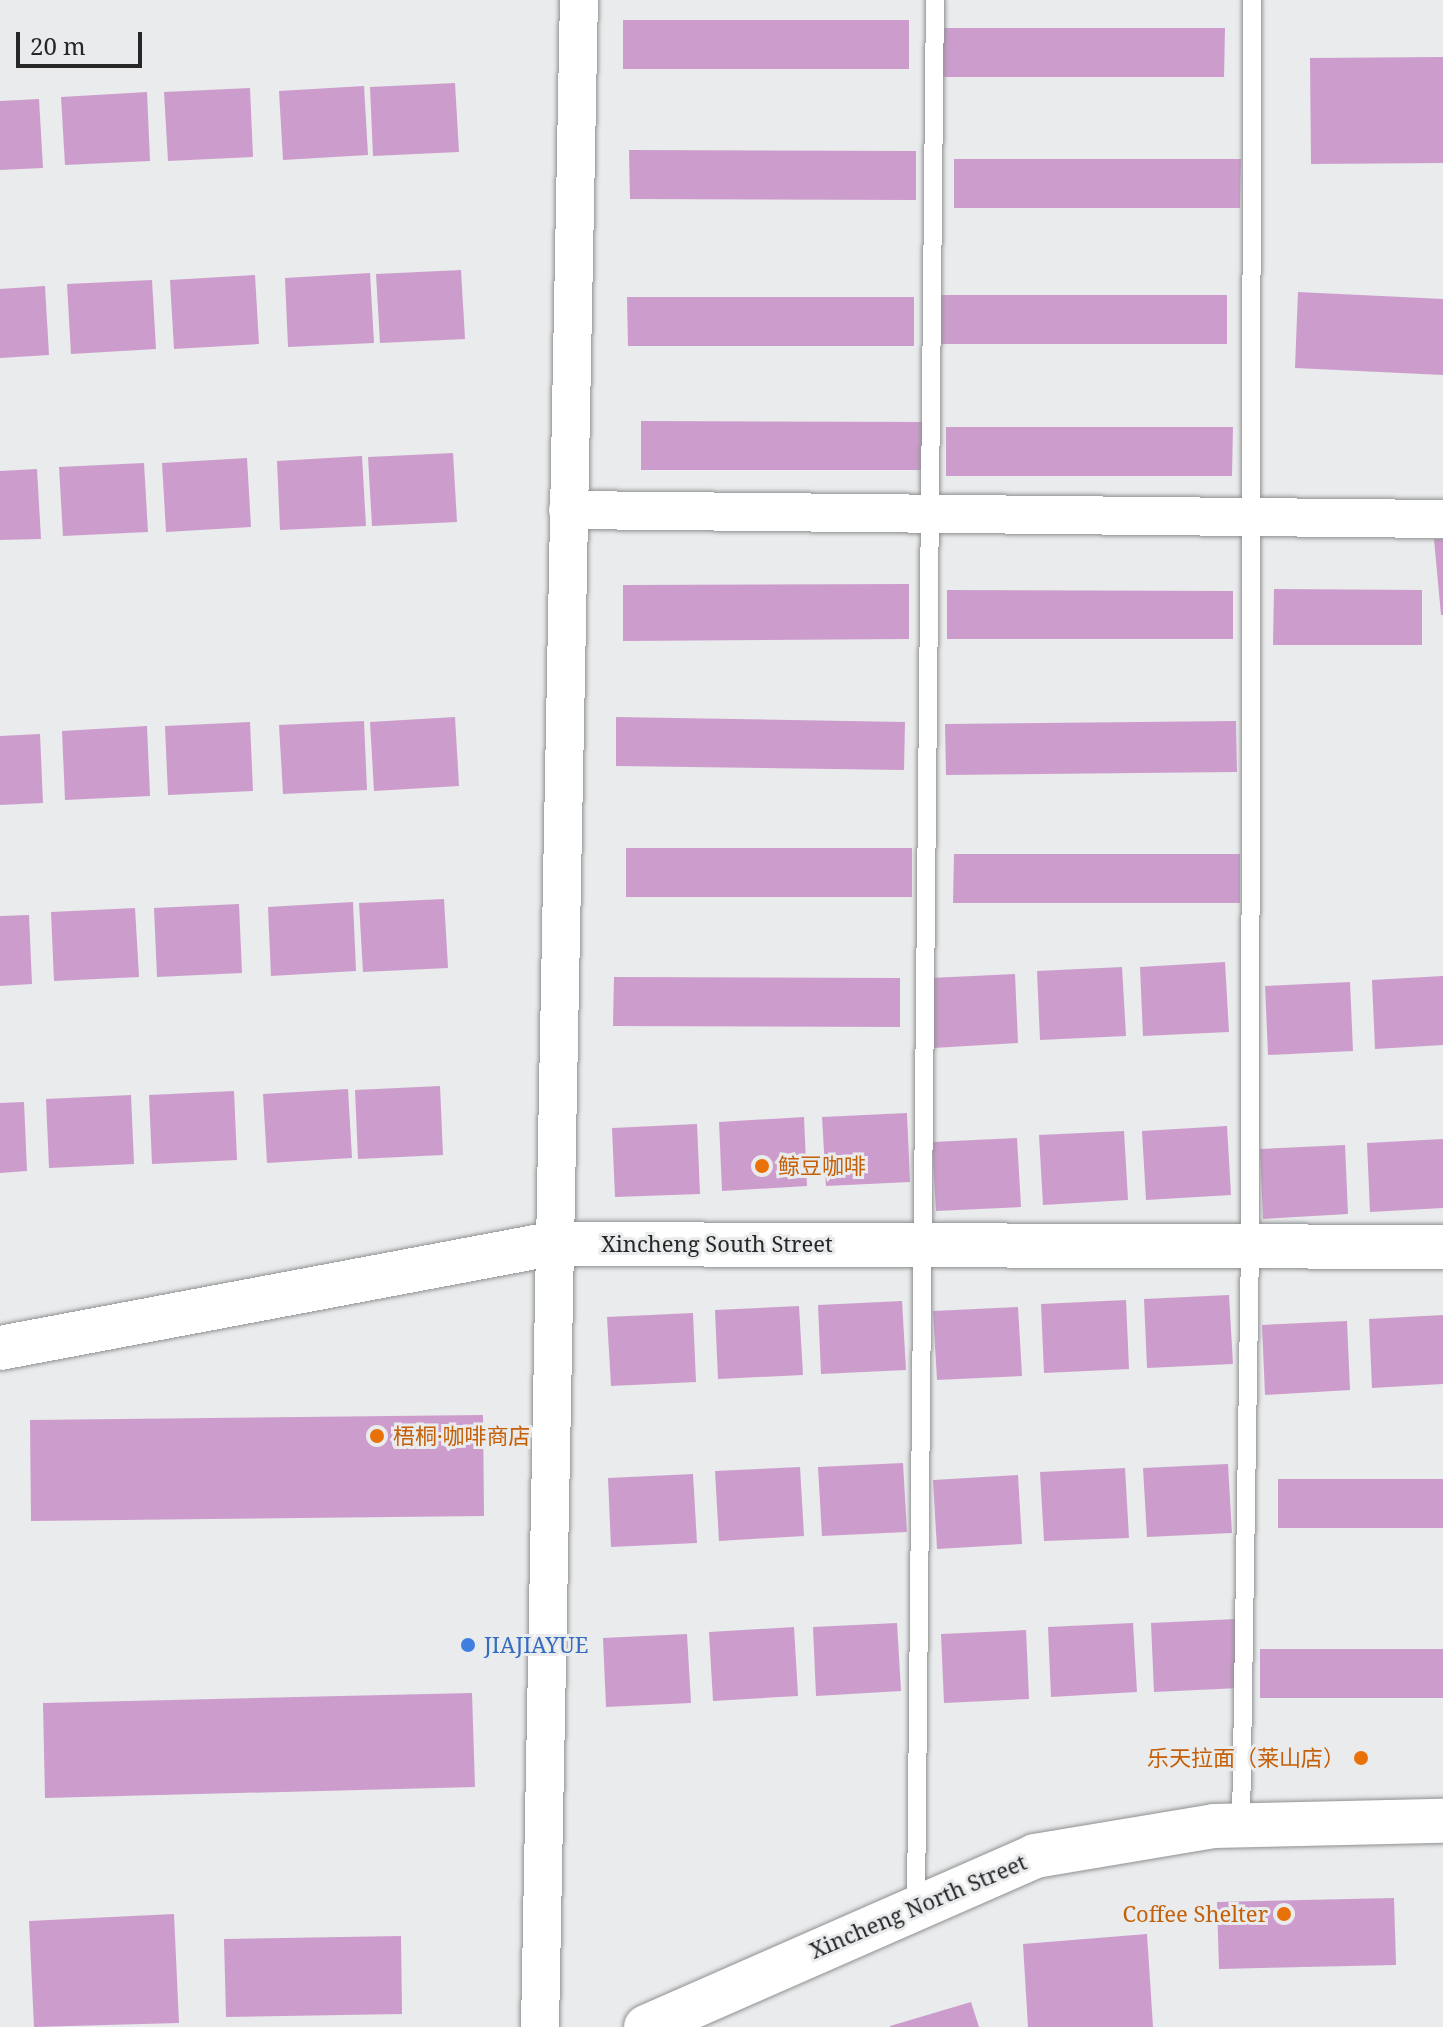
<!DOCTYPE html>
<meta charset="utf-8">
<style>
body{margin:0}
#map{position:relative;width:1443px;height:2027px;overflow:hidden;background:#e9ebec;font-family:"Noto Serif","Noto Sans SC",serif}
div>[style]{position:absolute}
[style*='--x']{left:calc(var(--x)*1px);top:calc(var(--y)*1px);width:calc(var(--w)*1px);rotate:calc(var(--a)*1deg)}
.building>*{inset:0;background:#cc9dcc}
.roads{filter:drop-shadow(0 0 2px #8f9092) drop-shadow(0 0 2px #8f9092)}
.service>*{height:18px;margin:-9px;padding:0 9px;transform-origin:9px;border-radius:9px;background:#fff}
.minor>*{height:38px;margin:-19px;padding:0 19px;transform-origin:19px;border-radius:19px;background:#fff}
.tertiary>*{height:44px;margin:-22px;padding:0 22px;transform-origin:22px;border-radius:22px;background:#fff}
.dots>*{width:22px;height:22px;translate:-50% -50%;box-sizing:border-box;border:4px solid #e9ebec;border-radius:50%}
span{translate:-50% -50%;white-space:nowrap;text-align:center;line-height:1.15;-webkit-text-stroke:6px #e9ebec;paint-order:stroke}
.food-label{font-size:22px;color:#c56008}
.left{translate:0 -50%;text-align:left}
.right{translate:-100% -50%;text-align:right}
.street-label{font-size:22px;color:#272728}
.shop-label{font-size:22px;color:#366cbe}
.scale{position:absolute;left:16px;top:32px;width:126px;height:36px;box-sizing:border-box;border:4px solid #272728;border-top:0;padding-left:10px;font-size:24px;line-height:28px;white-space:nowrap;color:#272728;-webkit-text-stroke:6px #e9ebec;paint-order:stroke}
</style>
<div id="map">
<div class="building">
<i style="clip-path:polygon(623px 20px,909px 20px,909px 69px,623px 69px)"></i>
<i style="clip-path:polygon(938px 28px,1225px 28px,1224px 77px,938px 77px)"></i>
<i style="clip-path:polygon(1443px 57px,1443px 163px,1311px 164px,1310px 58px)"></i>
<i style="clip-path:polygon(455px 83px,459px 152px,373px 156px,370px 87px)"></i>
<i style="clip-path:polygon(364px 86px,368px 155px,283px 160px,279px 91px)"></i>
<i style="clip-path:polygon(250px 88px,253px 157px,168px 161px,164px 92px)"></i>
<i style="clip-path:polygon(147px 92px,150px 161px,65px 165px,61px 97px)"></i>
<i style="clip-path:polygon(39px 99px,43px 168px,0 170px,0 101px)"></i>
<i style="clip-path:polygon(629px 150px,916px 151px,916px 200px,630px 199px)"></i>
<i style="clip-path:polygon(954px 159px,1241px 159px,1240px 208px,954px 208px)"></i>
<i style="clip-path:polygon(461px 270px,465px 339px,380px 343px,376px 274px)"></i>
<i style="clip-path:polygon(370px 273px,374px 343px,288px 347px,285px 278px)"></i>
<i style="clip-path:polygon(255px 275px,259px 344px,174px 349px,170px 280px)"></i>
<i style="clip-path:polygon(152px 280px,156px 349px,71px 354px,67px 284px)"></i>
<i style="clip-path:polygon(45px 286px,49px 355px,0 358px,0 289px)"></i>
<i style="clip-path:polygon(1298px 292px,1443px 299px,1443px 375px,1295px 368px)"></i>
<i style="clip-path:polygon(941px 295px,1227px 295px,1227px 344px,940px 344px)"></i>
<i style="clip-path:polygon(627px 297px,914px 297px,914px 346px,628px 346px)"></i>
<i style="clip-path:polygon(641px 421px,928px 422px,927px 470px,641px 470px)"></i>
<i style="clip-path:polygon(946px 427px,1233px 427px,1232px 476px,946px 476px)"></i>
<i style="clip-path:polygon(453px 453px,457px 522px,372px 526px,368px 457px)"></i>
<i style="clip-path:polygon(362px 456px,366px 526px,280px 530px,277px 461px)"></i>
<i style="clip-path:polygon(247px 458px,251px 527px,166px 532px,162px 463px)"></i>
<i style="clip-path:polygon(144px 463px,148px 532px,63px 536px,59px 467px)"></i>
<i style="clip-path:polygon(37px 469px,41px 539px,0 540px,0 471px)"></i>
<i style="clip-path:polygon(1434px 539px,1443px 539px,1443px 615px,1441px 615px)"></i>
<i style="clip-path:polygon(909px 584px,909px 639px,623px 641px,623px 585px)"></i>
<i style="clip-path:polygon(1274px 589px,1422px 590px,1422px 645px,1273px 645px)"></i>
<i style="clip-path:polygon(947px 590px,1233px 591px,1233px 639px,947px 639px)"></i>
<i style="clip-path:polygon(455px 717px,459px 786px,374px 791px,370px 722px)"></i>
<i style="clip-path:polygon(616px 717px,905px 722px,904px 770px,616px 766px)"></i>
<i style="clip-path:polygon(364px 721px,367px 790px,283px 794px,279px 725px)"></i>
<i style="clip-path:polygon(1236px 721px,1237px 772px,946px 775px,945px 724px)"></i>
<i style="clip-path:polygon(250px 722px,253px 791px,168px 795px,165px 726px)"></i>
<i style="clip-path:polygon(147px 726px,150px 796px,65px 800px,62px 731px)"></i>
<i style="clip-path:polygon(40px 734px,43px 803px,0 805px,0 736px)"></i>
<i style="clip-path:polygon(626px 848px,912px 848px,912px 897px,626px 897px)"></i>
<i style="clip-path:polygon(954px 854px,1240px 854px,1240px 903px,953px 903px)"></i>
<i style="clip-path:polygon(444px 899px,448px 968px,363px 972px,359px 903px)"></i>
<i style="clip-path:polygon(353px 902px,356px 971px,271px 976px,268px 907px)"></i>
<i style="clip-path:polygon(239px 904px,242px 973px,157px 977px,154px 908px)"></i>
<i style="clip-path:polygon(135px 908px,139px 977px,54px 981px,51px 912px)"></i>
<i style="clip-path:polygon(29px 915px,32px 984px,0 986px,0 916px)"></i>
<i style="clip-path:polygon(1225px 962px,1229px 1032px,1143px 1036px,1140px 967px)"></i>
<i style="clip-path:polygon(1122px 967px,1126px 1036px,1040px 1040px,1037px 971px)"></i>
<i style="clip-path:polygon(1015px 974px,1018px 1043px,933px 1048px,930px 978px)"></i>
<i style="clip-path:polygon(1443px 976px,1443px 1045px,1375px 1049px,1372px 980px)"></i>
<i style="clip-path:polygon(614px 977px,900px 978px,900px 1027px,613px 1026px)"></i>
<i style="clip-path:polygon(1350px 982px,1353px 1051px,1268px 1055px,1265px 986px)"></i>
<i style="clip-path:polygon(440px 1086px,443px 1155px,358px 1159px,355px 1090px)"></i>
<i style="clip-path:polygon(348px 1089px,352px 1158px,267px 1163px,263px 1094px)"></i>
<i style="clip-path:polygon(234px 1091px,237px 1160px,152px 1164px,149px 1095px)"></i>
<i style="clip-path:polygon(131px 1095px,134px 1164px,49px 1168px,46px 1099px)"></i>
<i style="clip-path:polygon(24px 1102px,27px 1171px,0 1173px,0 1103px)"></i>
<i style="clip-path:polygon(907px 1113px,910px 1182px,826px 1186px,822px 1117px)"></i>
<i style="clip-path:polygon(804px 1117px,807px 1186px,722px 1191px,719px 1122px)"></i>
<i style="clip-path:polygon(697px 1124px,700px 1194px,615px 1197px,612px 1128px)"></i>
<i style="clip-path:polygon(1227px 1126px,1231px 1195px,1146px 1200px,1142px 1131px)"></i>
<i style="clip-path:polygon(1124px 1131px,1128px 1200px,1043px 1205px,1039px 1135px)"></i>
<i style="clip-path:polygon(1017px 1138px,1021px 1207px,936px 1211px,932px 1142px)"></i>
<i style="clip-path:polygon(1443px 1139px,1443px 1208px,1370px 1212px,1367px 1143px)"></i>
<i style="clip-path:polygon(1345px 1145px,1348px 1214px,1263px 1219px,1260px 1149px)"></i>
<i style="clip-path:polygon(1229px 1295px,1233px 1364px,1147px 1368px,1144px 1299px)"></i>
<i style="clip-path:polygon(1126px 1300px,1129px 1369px,1044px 1373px,1041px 1304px)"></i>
<i style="clip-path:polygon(902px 1301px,906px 1370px,821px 1374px,818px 1305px)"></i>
<i style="clip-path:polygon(799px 1306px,803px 1375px,718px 1379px,715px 1310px)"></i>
<i style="clip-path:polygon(1018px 1307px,1022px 1376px,937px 1380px,933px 1311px)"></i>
<i style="clip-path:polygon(693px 1313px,696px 1382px,611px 1386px,607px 1317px)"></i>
<i style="clip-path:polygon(1443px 1315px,1443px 1384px,1372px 1388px,1369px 1319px)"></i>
<i style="clip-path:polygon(1347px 1321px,1350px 1390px,1265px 1395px,1262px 1325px)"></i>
<i style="clip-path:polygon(483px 1415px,484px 1516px,31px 1521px,30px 1420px)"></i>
<i style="clip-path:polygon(903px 1463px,907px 1532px,822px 1536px,818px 1467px)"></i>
<i style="clip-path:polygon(1228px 1464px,1232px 1533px,1147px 1537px,1143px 1468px)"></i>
<i style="clip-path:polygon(800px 1467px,804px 1536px,719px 1541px,715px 1471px)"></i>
<i style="clip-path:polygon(1125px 1468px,1129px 1538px,1044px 1541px,1040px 1472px)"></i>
<i style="clip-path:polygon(693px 1474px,697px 1543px,611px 1547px,608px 1478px)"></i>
<i style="clip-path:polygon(1018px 1475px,1022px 1544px,937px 1549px,933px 1480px)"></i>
<i style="clip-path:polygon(1278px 1479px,1443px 1479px,1443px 1528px,1278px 1528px)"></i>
<i style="clip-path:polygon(1236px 1619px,1240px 1688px,1154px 1692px,1151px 1623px)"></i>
<i style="clip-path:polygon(897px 1623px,901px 1691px,816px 1696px,813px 1627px)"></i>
<i style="clip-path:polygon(1133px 1623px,1137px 1692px,1051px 1697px,1048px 1627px)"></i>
<i style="clip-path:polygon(794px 1627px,798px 1696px,713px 1701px,709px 1632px)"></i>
<i style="clip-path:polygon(1026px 1630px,1029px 1699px,944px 1703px,941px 1634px)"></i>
<i style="clip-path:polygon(687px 1634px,691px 1703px,606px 1707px,603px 1638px)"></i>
<i style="clip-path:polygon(1260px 1649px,1443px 1649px,1443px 1698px,1260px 1698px)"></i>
<i style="clip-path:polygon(472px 1693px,475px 1787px,45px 1798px,43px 1703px)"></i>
<i style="clip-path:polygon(1394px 1898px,1396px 1965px,1219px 1969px,1217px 1902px)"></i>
<i style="clip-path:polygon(174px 1914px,179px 2023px,34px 2027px,29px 1921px)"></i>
<i style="clip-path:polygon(1147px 1934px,1153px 2027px,1028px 2027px,1023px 1944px)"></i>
<i style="clip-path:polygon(401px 1936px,402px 2014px,226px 2017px,224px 1939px)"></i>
<i style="clip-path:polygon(971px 2002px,979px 2027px,890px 2027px,890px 2026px)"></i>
</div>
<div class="roads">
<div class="service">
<i style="--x:1241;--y:1825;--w:579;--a:-89.11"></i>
<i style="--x:1250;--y:1246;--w:1246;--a:-89.91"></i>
<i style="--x:916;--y:1905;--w:1905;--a:-89.43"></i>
</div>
<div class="minor">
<i style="--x:568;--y:510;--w:875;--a:0.59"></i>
<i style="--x:540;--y:2027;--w:2027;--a:-88.9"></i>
</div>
<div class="tertiary">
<i style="--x:0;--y:1348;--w:561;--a:-10.69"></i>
<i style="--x:551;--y:1244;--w:892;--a:0.19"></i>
<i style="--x:646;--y:2027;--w:425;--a:-23.7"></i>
<i style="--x:1035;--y:1856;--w:181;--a:-9.5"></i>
<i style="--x:1214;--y:1826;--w:229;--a:-1.3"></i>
</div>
</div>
<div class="dots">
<i style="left:762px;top:1166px;background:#e8710a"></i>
<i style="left:377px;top:1436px;background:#e8710a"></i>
<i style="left:468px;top:1645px;background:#3f7fe0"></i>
<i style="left:1361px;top:1758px;background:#e8710a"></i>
<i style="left:1284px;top:1914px;background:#e8710a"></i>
</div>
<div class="food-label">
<span class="left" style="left:778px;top:1166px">鲸豆咖啡</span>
<span class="left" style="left:393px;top:1436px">梧桐·咖啡商店</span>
<span class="right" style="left:1345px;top:1758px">乐天拉面（莱山店）</span>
<span class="right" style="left:1268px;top:1914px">Coffee Shelter</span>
</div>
<div class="street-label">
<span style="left:717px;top:1244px">Xincheng South Street</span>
<span style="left:918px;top:1906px;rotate:-23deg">Xincheng North Street</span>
</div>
<div class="shop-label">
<span class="left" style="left:484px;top:1645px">JIAJIAYUE</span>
</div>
<div class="scale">20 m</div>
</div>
